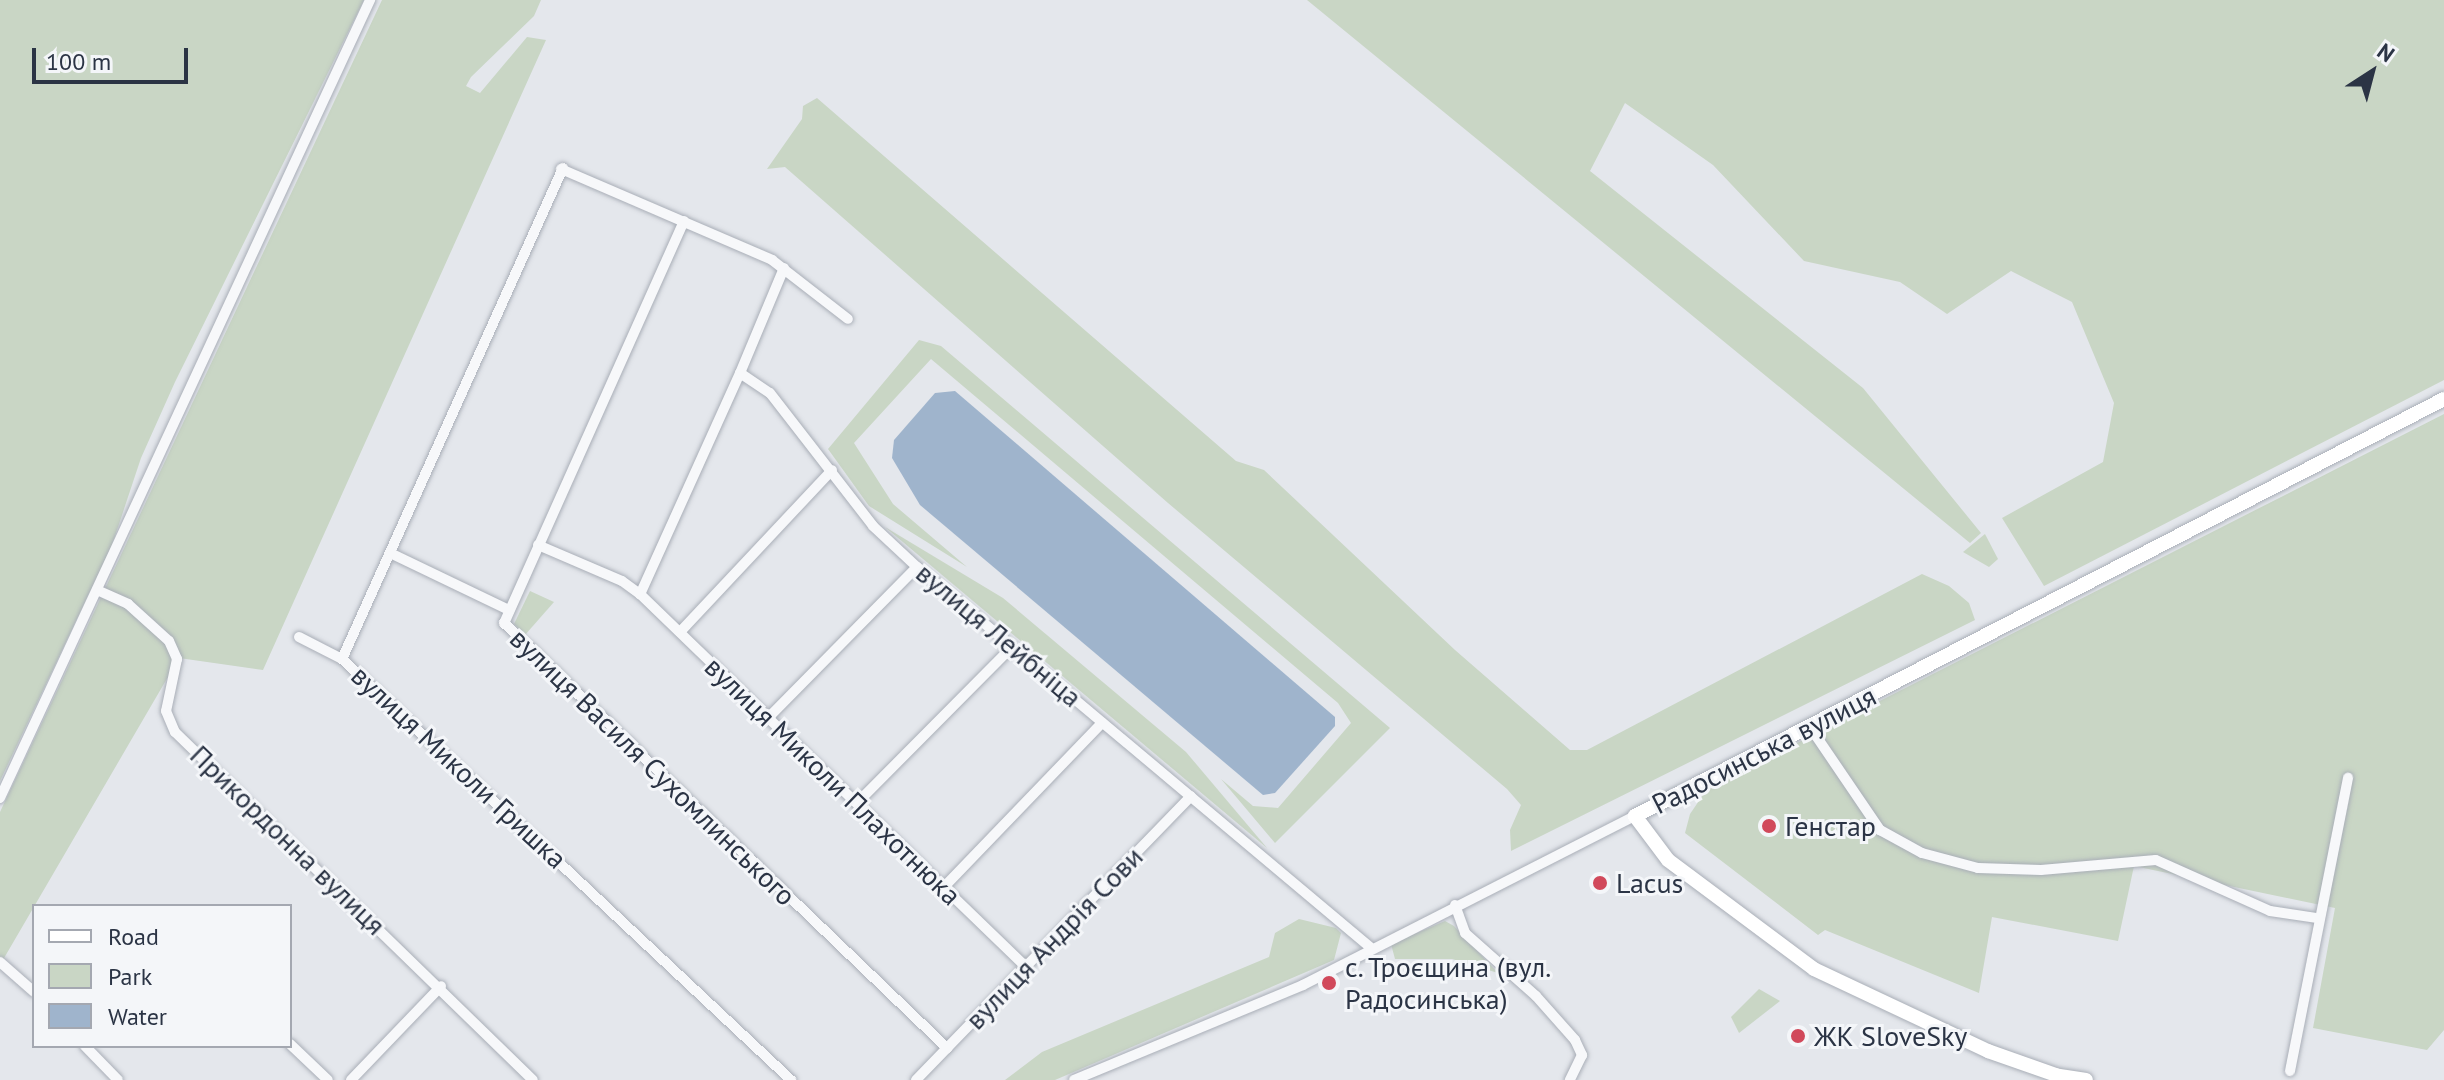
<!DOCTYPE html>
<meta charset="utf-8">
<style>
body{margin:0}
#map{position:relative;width:2444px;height:1080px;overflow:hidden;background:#e4e7ec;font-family:"PT Sans",sans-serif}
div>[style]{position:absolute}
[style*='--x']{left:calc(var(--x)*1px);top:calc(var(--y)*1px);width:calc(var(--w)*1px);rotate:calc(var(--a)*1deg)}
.green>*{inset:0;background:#c9d6c5}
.water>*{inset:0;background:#9fb4cc}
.roads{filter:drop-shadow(0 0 2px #a9aeb7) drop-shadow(0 0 2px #a9aeb7)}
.minor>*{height:10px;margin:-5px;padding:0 5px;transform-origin:5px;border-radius:5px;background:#f7f8fa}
.major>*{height:14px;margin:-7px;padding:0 7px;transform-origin:7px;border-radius:7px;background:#fff}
.dots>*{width:22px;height:22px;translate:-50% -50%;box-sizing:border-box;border:4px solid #f4f6f9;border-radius:50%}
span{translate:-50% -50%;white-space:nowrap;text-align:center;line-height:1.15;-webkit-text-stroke:6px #f4f6f9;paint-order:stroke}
.street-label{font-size:28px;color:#2b3445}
.poi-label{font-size:28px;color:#2b3445}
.left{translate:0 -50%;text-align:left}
.legend{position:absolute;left:32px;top:904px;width:260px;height:144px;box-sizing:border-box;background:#f4f6f9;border:2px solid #a4a8b1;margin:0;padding:10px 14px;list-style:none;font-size:24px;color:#2b3445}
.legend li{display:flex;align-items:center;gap:16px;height:40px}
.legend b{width:40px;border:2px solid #a4a8b1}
.north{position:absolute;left:2332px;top:32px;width:80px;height:80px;-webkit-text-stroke:6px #f4f6f9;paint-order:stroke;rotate:36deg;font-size:22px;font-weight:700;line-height:32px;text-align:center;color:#2b3445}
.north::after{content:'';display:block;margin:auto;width:28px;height:36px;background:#2b3445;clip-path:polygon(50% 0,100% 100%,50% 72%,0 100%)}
.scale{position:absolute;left:32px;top:48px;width:156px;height:36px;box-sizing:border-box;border:4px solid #2b3445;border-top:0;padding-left:10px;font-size:24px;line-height:28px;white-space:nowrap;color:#2b3445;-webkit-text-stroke:6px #f4f6f9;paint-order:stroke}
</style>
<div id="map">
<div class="green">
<i style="clip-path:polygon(0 0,364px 0,175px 382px,141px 458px,112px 545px,0 781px)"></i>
<i style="clip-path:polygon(382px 0,541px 0,534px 16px,471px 77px,466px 86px,480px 93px,527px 37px,546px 40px,263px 670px,179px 658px,0 965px,0 812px)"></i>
<i style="clip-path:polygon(1307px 0,2444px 0,2444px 380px,2044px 586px,2002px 518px,2103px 462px,2114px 403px,2072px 302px,2011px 271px,1947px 314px,1900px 282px,1804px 261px,1713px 165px,1625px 103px,1590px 171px,1863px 388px,1981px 533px,1970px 543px)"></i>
<i style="clip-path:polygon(817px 98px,1236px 461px,1264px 470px,1455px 650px,1570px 750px,1587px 750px,1922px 574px,1949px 586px,1969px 603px,1975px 620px,1511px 851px,1510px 830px,1521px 805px,1507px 789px,1168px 503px,785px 167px,767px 169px,802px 119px,803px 106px)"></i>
<i style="clip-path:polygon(919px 340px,941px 346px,1390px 728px,1275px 843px,1221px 779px,1253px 806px,1278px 808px,1351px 723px,1338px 703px,931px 359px,854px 443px,893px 504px,967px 567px,869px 506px,828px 449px)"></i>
<i style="clip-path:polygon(2444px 414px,2444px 1030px,2427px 1050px,2313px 1028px,2335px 908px,2134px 866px,2118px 941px,1992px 917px,1979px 993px,1825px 930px,1818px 935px,1685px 833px,1690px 814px,1707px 789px)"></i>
<i style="clip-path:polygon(885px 527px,1003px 598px,1186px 752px,1267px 848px)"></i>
<i style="clip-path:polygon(1985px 534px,1998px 559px,1989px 567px,1963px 552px)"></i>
<i style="clip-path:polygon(530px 591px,554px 602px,525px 635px,514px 624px)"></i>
<i style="clip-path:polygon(1299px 919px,1336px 928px,1341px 933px,1334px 960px,1055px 1080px,1005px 1080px,1042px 1052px,1269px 957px,1275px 933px)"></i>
<i style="clip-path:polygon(1445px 921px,1454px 926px,1498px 973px,1452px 959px,1395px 959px,1391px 944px)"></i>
<i style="clip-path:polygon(1759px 989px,1780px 1001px,1739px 1033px,1731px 1017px)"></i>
</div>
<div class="water">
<i style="clip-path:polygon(955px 391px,1335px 717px,1335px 726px,1275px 793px,1263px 795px,920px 505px,892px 458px,894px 440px,935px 393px)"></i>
</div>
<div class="roads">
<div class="minor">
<i style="--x:563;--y:168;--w:538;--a:114.23"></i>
<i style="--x:342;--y:659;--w:616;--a:43.16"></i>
<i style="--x:561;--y:169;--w:230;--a:23.3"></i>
<i style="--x:772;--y:260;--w:96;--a:37.8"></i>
<i style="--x:684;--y:221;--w:440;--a:114.1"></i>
<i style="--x:504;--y:623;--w:614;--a:43.81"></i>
<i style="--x:784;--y:268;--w:114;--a:112.7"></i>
<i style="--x:740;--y:373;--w:36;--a:34"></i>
<i style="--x:770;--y:393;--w:168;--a:52.2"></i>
<i style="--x:873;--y:526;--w:60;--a:43"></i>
<i style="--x:917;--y:567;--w:591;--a:39.99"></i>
<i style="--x:740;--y:373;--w:243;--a:114.3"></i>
<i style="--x:640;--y:594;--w:537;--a:44.02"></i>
<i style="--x:538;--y:545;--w:91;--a:23.2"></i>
<i style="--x:622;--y:581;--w:22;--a:36"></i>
<i style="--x:390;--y:553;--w:132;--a:25.6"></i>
<i style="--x:97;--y:590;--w:34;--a:24"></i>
<i style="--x:128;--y:604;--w:55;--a:42.1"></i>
<i style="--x:169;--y:641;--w:20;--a:66"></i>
<i style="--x:177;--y:659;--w:53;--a:101.9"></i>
<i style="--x:166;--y:711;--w:23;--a:67"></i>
<i style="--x:175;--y:732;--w:499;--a:44.2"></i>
<i style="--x:680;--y:632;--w:222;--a:-46.8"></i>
<i style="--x:299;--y:637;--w:48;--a:27.1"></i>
<i style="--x:768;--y:718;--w:212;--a:-45.4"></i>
<i style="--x:1810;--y:727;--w:125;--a:55.8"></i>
<i style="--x:1880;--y:830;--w:48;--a:28.7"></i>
<i style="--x:1922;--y:853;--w:58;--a:15"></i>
<i style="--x:1978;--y:868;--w:63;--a:1.8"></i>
<i style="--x:2041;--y:870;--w:115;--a:-5"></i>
<i style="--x:2156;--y:860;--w:125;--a:24.1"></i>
<i style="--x:2270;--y:911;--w:48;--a:8.5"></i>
<i style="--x:0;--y:798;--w:880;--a:-65.12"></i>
<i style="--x:857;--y:803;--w:218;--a:-45.2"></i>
<i style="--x:944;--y:887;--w:228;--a:-46.1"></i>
<i style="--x:1455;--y:905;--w:30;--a:70"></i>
<i style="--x:1465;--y:933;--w:95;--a:41.6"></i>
<i style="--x:1536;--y:996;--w:59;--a:48.4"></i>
<i style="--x:1575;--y:1040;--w:17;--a:65"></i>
<i style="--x:1582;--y:1055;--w:28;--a:116"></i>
<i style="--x:0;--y:962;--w:45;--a:41.4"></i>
<i style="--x:290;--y:1044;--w:52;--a:43.5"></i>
<i style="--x:85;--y:1046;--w:47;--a:45.9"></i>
<i style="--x:2290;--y:1071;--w:299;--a:-78.8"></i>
<i style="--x:351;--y:1080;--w:130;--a:-46.2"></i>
<i style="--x:916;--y:1080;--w:395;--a:-45.9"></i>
<i style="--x:1074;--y:1080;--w:248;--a:-22.5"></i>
<i style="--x:1303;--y:985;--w:373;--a:-27"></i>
</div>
<div class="major">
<i style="--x:2086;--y:1080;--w:30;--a:-171"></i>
<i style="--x:2056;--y:1075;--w:72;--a:-160.6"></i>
<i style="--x:1988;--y:1051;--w:192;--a:-154.8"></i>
<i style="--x:1814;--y:969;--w:182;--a:-143.3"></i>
<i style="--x:1668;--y:860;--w:55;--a:-126.9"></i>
<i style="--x:1635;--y:816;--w:910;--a:-27.27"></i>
</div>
</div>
<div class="dots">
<i style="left:1769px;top:826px;background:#d1495b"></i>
<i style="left:1600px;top:883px;background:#d1495b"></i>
<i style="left:1329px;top:983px;background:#d1495b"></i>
<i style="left:1798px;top:1036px;background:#d1495b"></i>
</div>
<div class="street-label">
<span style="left:999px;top:635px;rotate:40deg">вулиця Лейбніца</span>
<span style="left:1764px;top:750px;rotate:-27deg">Радосинська вулиця</span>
<span style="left:459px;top:767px;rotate:43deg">вулиця Миколи Гришка</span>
<span style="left:653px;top:767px;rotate:44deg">вулиця Василя Сухомлинського</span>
<span style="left:833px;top:781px;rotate:44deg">вулиця Миколи Плахотнюка</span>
<span style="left:288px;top:840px;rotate:44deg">Прикордонна вулиця</span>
<span style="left:1054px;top:938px;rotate:-46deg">вулиця Андрія Сови</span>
</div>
<div class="poi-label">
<span class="left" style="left:1785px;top:826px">Генстар</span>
<span class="left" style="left:1616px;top:883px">Lacus</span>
<span class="left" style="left:1345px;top:983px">с. Троєщина (вул.<br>Радосинська)</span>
<span class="left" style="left:1814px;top:1036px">ЖК SloveSky</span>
</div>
<ul class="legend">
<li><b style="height:10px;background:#fff"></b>Road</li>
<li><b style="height:22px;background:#c9d6c5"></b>Park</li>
<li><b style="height:22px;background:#9fb4cc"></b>Water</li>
</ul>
<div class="north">N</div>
<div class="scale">100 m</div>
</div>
